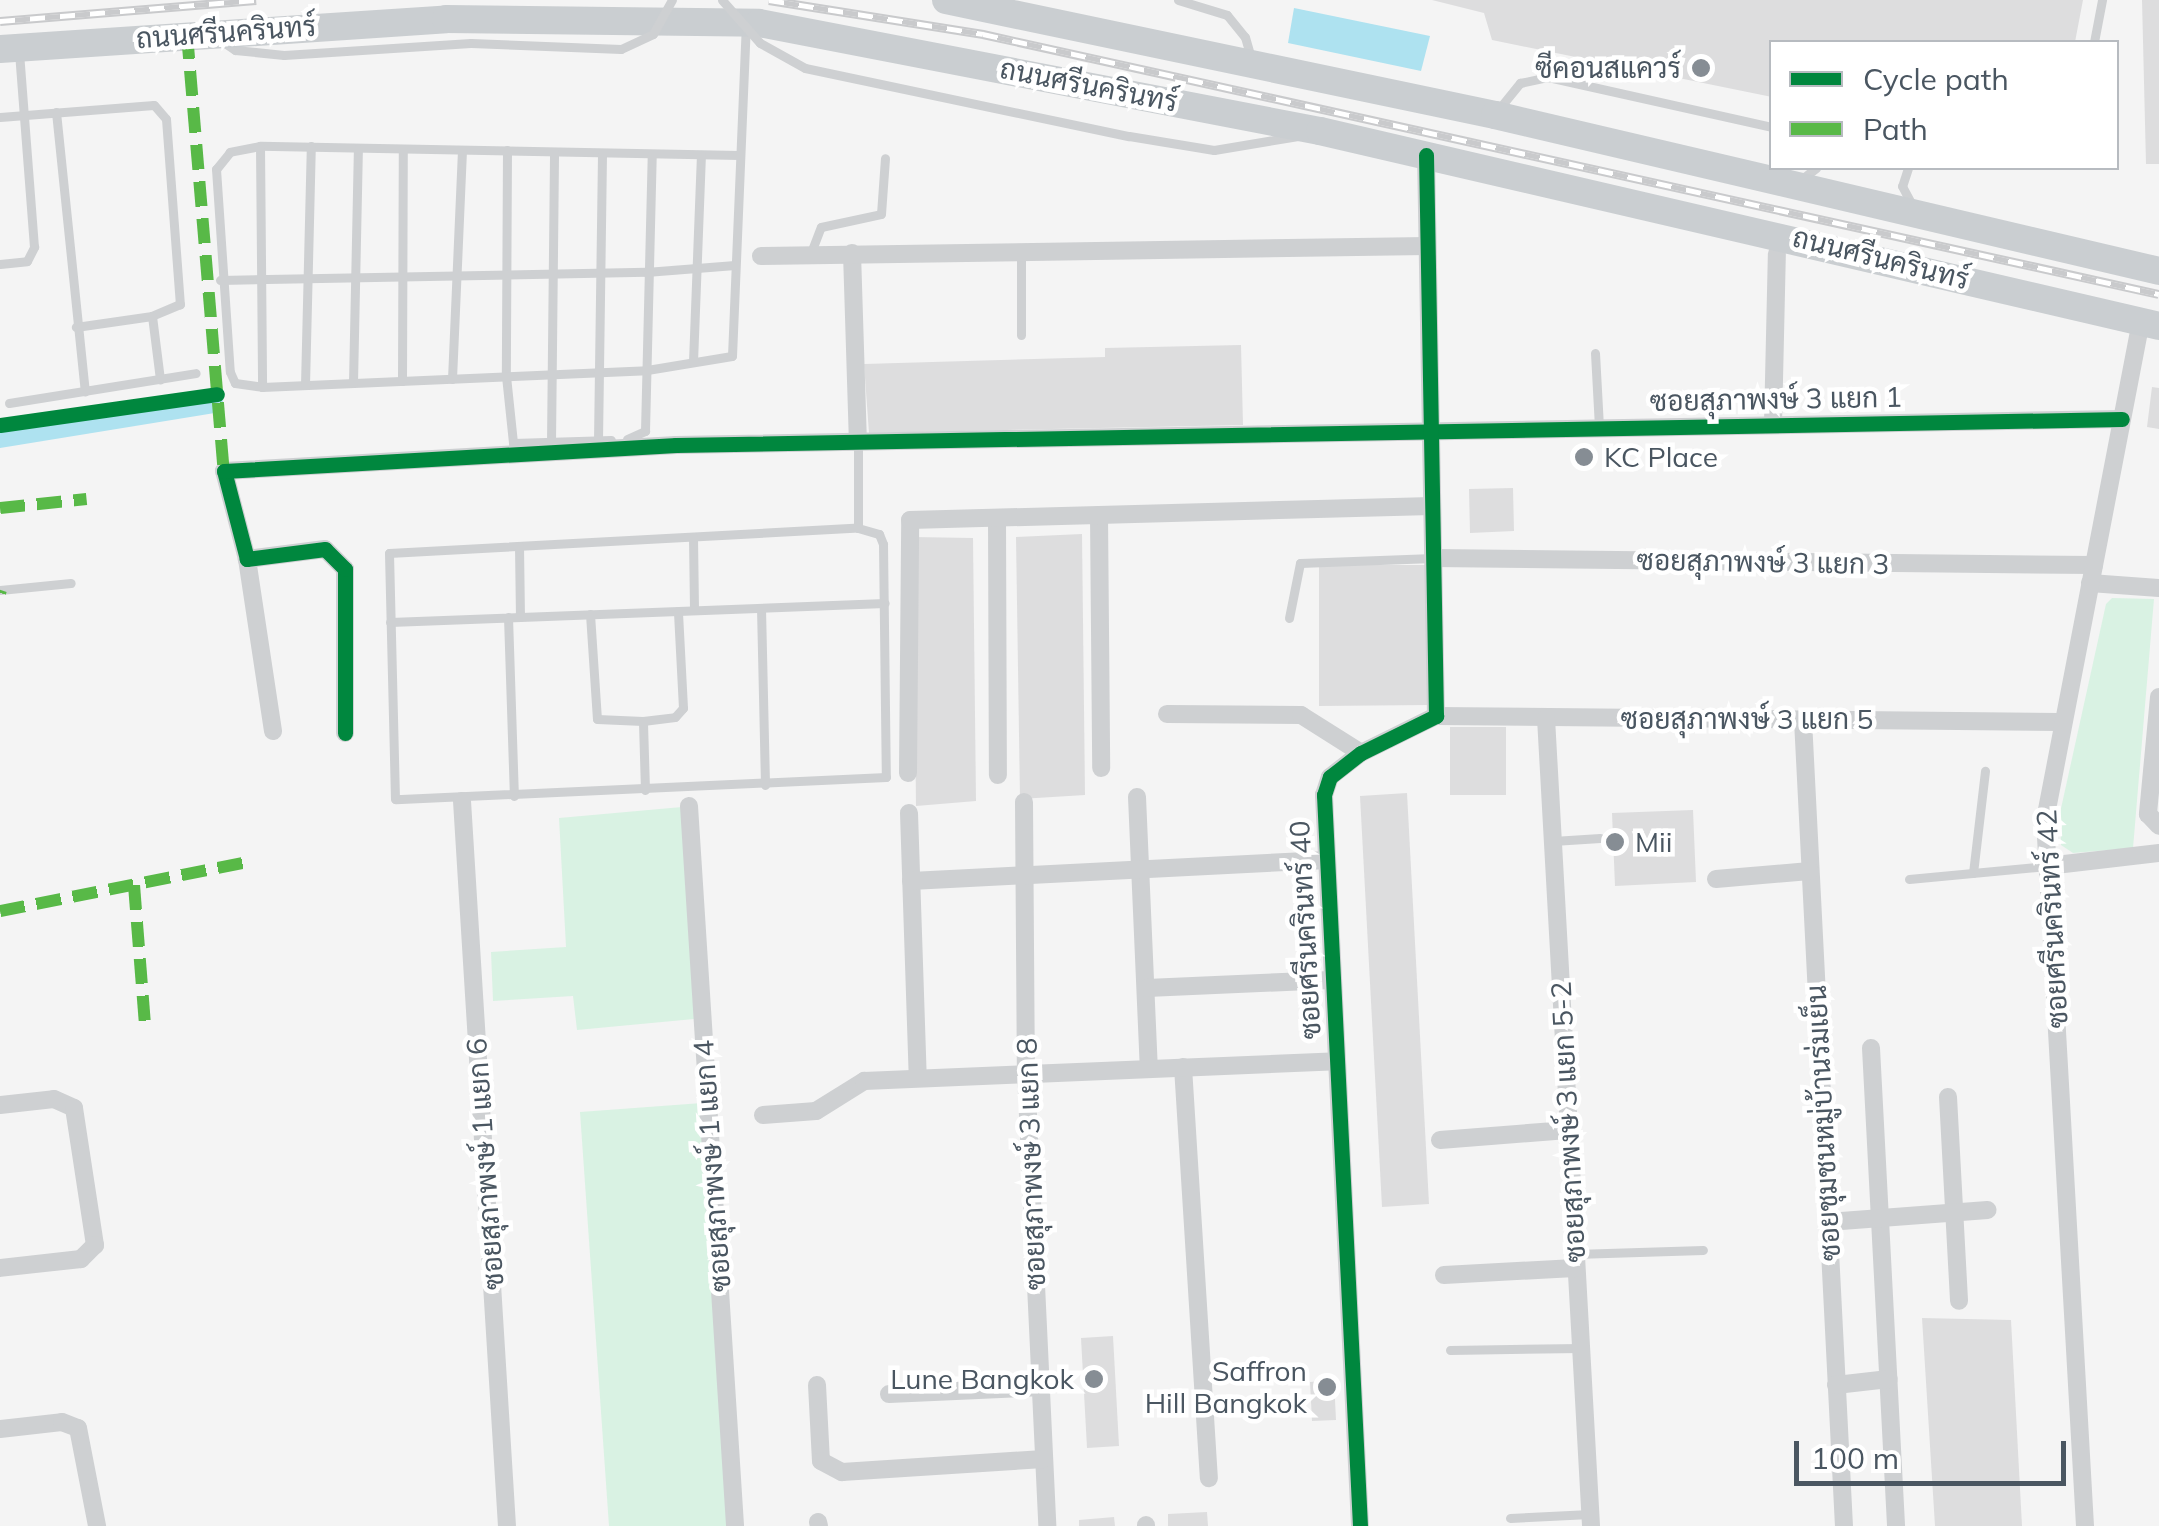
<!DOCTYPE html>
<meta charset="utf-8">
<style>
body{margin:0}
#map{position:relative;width:2159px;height:1526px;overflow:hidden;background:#f4f4f4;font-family:Mulish,Sarabun,sans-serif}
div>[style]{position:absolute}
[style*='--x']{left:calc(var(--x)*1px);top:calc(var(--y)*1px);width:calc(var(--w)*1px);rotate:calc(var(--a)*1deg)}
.green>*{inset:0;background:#d9f2e3}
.water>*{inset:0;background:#aee2f0}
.canal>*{height:20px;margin:-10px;padding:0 10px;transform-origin:10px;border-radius:10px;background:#aee2f0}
.building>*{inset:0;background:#ddddde}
.service>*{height:9px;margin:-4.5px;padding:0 4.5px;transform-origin:4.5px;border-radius:4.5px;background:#ced0d2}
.minor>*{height:18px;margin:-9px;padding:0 9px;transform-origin:9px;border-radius:9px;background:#ced0d2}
.primary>*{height:28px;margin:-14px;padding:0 14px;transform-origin:14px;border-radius:14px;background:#caced1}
.rail>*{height:9px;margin-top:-4.5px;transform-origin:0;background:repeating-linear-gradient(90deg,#fff 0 15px,#c9cacc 0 30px);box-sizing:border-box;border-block:2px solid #c9cacc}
.service-bridge>*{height:9px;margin:-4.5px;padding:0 4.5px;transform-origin:4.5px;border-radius:4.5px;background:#ced0d2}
.quiet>*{height:12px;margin-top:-6px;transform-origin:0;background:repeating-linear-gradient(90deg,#58b947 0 25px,transparent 0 37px)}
.cycleway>*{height:15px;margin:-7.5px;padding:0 7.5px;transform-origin:7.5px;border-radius:7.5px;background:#00873e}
.dots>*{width:28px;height:28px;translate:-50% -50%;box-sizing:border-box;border:5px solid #fff;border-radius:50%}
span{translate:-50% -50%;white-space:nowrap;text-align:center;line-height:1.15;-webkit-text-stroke:9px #fff;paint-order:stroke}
.street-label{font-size:28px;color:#4a5661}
.poi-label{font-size:28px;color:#4a5661}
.right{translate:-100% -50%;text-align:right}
.left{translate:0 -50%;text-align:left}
.legend{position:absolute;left:1769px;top:40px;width:350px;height:130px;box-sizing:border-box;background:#fff;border:2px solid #b7bbc0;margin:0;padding:12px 18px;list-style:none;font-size:30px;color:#4a5661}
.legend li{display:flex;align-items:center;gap:20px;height:50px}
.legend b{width:50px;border:2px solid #b7bbc0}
.scale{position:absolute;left:1794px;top:1441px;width:272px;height:45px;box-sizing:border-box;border:5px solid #4a5661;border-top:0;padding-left:12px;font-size:30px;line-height:35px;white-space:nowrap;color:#4a5661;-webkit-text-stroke:8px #fff;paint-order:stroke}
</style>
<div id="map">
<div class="green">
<i style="clip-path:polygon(2112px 598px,2154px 599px,2133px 848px,2073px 853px,2061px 845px,2060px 813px,2106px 604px)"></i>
<i style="clip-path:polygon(682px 807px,694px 1019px,577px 1030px,573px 996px,493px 1001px,491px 952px,566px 947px,559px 818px)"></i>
<i style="clip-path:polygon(702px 1103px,728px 1526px,609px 1526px,580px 1112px)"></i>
</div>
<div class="water">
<i style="clip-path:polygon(1294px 8px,1430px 36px,1421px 71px,1288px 43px)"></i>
</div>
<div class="canal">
<i style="--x:0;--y:438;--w:216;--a:-9.3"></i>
</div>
<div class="building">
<i style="clip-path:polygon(1432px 0,2083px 0,2075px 42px,1772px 42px,1772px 97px,1492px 40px,1484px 13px)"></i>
<i style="clip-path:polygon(2142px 0,2159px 0,2159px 164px,2146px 164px)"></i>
<i style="clip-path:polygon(1241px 345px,1243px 425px,869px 433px,864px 364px,1105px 357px,1105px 348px)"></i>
<i style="clip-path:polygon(2152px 387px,2159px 388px,2159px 429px,2147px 427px)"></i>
<i style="clip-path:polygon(1513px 488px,1514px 531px,1470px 533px,1469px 489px)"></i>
<i style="clip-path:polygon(1082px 534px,1085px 795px,1020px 799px,1016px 537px)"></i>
<i style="clip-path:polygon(913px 537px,973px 538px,976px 801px,916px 806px)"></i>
<i style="clip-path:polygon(1319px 565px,1429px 565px,1429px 705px,1319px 706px)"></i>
<i style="clip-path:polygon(1450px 727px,1506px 727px,1506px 795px,1450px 795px)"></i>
<i style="clip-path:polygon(1407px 793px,1429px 1204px,1382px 1207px,1360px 796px)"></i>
<i style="clip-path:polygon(1693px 810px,1696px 882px,1615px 886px,1612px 813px)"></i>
<i style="clip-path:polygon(1922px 1318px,2011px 1320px,2022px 1526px,1935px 1526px)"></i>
<i style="clip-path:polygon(1113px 1336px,1119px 1446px,1087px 1448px,1081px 1338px)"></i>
<i style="clip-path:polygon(1334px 1380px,1336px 1420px,1312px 1421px,1310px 1382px)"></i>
<i style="clip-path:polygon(1207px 1512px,1208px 1526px,1168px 1526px,1168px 1514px)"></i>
<i style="clip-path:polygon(1114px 1517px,1115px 1526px,1079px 1526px,1079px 1520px)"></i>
</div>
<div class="service">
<i style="--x:1178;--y:0;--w:51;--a:17"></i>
<i style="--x:1227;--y:15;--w:28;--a:51"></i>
<i style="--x:1245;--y:37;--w:22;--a:74"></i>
<i style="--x:222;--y:41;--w:16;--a:35"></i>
<i style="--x:235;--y:50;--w:49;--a:5.8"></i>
<i style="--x:284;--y:55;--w:187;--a:-3.7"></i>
<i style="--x:2094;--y:42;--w:43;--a:-79.2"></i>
<i style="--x:1498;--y:110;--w:35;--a:-51"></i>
<i style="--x:1520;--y:83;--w:29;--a:-12"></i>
<i style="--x:1548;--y:77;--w:230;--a:12.6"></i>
<i style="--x:56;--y:112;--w:281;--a:84.1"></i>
<i style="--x:0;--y:117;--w:154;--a:-4.5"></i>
<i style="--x:154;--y:105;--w:18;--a:49"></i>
<i style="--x:166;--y:119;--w:186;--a:85.7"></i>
<i style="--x:180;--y:304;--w:30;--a:157"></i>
<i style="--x:152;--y:316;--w:77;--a:171.8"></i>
<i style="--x:1129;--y:136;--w:86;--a:9.4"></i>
<i style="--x:1214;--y:150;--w:85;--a:-9.5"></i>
<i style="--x:260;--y:146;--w:241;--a:89.5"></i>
<i style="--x:507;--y:150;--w:226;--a:90.3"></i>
<i style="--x:506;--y:376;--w:67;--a:84"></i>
<i style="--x:513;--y:443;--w:98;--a:-1.8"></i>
<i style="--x:739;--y:155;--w:479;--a:-178.9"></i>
<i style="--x:260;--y:146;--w:31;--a:169"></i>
<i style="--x:230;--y:152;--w:22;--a:129"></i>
<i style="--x:216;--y:169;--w:203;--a:86.1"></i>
<i style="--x:230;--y:372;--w:12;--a:66"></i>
<i style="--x:235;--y:383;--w:27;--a:8"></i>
<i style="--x:262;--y:387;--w:385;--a:-2.5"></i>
<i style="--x:647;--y:370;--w:86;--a:-9.4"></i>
<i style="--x:732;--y:356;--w:329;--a:-87.6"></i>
<i style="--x:1908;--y:168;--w:19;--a:108"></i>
<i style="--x:1902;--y:186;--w:21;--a:62"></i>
<i style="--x:1798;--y:182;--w:23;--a:-38"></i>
<i style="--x:1021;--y:253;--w:82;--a:90"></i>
<i style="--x:810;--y:255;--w:30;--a:-69"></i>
<i style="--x:821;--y:227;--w:61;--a:-12.2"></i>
<i style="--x:881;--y:214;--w:56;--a:-85.9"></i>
<i style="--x:0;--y:264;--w:27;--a:-6"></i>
<i style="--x:27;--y:261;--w:16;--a:-63"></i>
<i style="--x:34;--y:247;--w:198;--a:-94.4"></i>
<i style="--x:220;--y:280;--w:426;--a:-1.1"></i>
<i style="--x:646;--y:272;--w:89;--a:-4.5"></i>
<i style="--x:152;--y:316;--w:64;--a:82.8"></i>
<i style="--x:1595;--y:353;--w:74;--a:86.9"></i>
<i style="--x:693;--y:362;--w:207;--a:-87.8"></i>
<i style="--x:452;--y:379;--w:229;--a:-87.5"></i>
<i style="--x:402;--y:381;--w:232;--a:-89.8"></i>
<i style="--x:353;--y:383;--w:234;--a:-88.8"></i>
<i style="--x:305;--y:385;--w:239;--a:-88.6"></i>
<i style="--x:9;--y:403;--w:189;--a:-9.1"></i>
<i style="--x:627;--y:439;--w:20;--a:-24"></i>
<i style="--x:645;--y:431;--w:277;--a:-88.6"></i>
<i style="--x:598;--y:441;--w:288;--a:-89.2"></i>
<i style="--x:858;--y:441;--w:87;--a:90"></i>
<i style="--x:551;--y:443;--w:291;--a:-89.4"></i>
<i style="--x:858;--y:528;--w:22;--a:16"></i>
<i style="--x:879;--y:534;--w:11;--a:68"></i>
<i style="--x:883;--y:544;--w:233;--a:89.3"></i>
<i style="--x:886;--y:777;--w:491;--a:177.4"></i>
<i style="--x:395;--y:799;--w:246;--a:-91.4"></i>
<i style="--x:389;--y:553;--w:470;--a:-3.1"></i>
<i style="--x:693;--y:537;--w:73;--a:89.2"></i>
<i style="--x:519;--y:546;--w:71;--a:89.2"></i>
<i style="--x:0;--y:590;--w:71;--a:-5.6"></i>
<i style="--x:761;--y:608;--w:177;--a:88.7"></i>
<i style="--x:590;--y:614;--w:105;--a:86.2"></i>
<i style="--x:597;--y:719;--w:46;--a:2.5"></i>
<i style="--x:508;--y:617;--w:179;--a:88.1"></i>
<i style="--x:1289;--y:618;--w:56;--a:-78.7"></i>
<i style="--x:1300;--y:563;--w:133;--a:-2.2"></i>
<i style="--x:390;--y:622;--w:495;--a:-2.2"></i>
<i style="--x:645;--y:790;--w:69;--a:-91.7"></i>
<i style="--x:643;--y:721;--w:32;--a:-7"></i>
<i style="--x:675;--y:717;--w:12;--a:-48"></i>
<i style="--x:683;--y:708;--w:97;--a:-93"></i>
<i style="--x:1553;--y:841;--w:47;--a:-3.7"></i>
<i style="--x:1973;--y:873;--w:103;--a:-83.3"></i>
<i style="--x:1909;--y:879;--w:139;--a:-5.4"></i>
<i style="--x:1575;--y:1254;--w:128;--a:-1.8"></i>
<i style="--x:1450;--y:1350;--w:130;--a:-0.9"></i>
<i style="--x:1510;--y:1518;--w:80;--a:-2.9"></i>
</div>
<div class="minor">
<i style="--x:852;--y:253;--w:188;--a:88.2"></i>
<i style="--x:761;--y:256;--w:666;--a:-0.86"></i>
<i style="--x:1773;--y:424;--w:170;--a:-88.7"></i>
<i style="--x:1099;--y:515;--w:253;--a:89.5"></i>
<i style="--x:997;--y:518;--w:257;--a:89.8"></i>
<i style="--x:1433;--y:558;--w:661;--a:0.61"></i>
<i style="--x:247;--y:559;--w:174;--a:81.4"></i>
<i style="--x:2090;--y:583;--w:69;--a:4.1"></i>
<i style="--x:2159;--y:697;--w:118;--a:95.4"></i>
<i style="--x:2148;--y:814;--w:16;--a:47"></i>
<i style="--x:1167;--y:714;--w:134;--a:0.4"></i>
<i style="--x:1301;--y:715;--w:71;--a:32.3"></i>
<i style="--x:1436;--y:716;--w:623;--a:0.55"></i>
<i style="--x:1546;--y:718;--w:809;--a:86.81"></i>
<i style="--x:1803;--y:720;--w:807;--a:87.09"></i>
<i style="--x:345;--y:733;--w:164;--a:-90"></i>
<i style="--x:345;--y:569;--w:28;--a:-135"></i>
<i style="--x:325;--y:549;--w:79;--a:172.7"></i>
<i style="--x:247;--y:559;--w:91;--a:-104.6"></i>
<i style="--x:224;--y:471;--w:453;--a:-3.3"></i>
<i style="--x:676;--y:445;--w:1446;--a:-1.03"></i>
<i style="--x:908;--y:773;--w:253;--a:-89.5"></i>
<i style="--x:910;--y:520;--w:522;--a:-1.54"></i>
<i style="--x:1137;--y:797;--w:272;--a:87.5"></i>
<i style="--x:462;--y:801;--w:726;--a:86.45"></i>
<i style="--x:1024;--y:802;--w:271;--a:89.6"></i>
<i style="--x:1026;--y:1073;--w:453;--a:87.3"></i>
<i style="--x:689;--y:806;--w:721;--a:86.34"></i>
<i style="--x:909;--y:813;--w:265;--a:88.1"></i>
<i style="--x:2047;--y:866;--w:113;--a:-6.6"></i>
<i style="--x:1716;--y:879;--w:94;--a:-4.9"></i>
<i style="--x:911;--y:881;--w:416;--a:-2.9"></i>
<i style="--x:1147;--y:988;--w:184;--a:-2.5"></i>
<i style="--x:1871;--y:1048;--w:479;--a:87"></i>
<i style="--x:1183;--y:1067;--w:412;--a:86.4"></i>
<i style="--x:1948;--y:1097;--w:204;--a:86.9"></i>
<i style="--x:0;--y:1105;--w:54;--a:-6.3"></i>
<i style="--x:54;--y:1099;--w:22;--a:24"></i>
<i style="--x:74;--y:1108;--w:139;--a:81.3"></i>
<i style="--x:95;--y:1245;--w:20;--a:135"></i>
<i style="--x:81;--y:1259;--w:81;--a:173.7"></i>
<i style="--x:763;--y:1115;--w:53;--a:-4.3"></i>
<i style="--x:816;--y:1111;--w:57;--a:-32"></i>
<i style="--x:864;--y:1081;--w:473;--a:-2.4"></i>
<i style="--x:1440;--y:1140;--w:128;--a:-4.5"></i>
<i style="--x:1828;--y:1222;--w:160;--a:-4.3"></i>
<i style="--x:1444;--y:1275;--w:131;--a:-3.1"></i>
<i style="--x:817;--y:1385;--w:76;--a:87"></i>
<i style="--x:821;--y:1461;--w:24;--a:28"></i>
<i style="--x:842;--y:1472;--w:202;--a:-3.7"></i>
<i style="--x:1836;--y:1385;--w:53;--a:-6.5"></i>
<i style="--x:889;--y:1394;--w:152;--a:-2.6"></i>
<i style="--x:0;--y:1429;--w:62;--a:-6.4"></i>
<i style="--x:62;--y:1422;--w:17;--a:21"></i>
<i style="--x:78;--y:1428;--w:100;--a:79"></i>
<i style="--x:818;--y:1522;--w:4;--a:76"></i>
<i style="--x:1146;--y:1525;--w:1;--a:90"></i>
<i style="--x:1360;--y:1526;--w:732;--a:-92.82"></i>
<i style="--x:1324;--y:795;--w:19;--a:-72"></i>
<i style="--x:1330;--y:777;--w:39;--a:-38"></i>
<i style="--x:1361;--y:753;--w:84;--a:-26.3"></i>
<i style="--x:1436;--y:716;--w:561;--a:-91.02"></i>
<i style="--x:2085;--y:1526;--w:707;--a:-93.24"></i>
<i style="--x:2045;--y:820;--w:508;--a:-79.11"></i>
</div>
<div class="primary">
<i style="--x:946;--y:0;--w:561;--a:11.83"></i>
<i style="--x:1495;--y:115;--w:682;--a:13.22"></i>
<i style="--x:0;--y:49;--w:447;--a:-3.8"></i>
<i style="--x:446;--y:19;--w:313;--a:0.7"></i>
<i style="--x:759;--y:23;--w:571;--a:10.9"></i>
<i style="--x:1320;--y:131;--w:861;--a:13.08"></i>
</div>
<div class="rail">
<i style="--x:769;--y:0;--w:217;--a:9"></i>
<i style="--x:983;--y:34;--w:1204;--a:12.47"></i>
<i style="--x:0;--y:21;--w:257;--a:-4.7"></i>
</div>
<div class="service-bridge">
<i style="--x:722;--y:0;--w:57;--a:48.5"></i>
<i style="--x:760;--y:43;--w:51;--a:29.1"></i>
<i style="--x:805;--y:68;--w:331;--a:11.9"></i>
<i style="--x:471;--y:43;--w:150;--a:2.3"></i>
<i style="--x:621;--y:49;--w:35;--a:-25"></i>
<i style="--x:653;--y:34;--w:39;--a:-61"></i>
</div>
<div class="quiet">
<i style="--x:187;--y:34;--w:439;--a:85.2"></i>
<i style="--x:0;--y:508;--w:87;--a:-5.9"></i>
<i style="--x:0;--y:593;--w:3;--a:-72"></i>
<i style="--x:134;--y:885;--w:139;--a:85.5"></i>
<i style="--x:0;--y:911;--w:248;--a:-11.2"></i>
</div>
<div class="cycleway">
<i style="--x:0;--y:425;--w:219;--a:-8.1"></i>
<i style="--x:345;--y:733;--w:164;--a:-90"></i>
<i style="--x:345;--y:569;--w:28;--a:-135"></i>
<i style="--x:325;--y:549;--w:79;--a:172.7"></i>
<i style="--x:247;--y:559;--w:91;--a:-104.6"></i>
<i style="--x:224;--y:471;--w:453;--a:-3.3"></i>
<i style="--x:676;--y:445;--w:1446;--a:-1.03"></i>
<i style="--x:1360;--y:1526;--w:732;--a:-92.82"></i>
<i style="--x:1324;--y:795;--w:19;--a:-72"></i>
<i style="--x:1330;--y:777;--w:39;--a:-38"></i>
<i style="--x:1361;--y:753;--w:84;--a:-26.3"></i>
<i style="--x:1436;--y:716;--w:561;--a:-91.02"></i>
</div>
<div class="dots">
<i style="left:1701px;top:68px;background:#868d94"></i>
<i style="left:1584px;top:457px;background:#868d94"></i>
<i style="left:1615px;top:842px;background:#868d94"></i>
<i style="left:1094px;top:1379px;background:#868d94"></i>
<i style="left:1327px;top:1387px;background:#868d94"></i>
</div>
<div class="street-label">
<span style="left:226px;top:32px;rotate:-4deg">ถนนศรีนครินทร์</span>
<span style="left:1089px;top:85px;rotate:11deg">ถนนศรีนครินทร์</span>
<span style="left:1881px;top:258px;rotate:14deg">ถนนศรีนครินทร์</span>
<span style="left:1776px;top:399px;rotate:-1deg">ซอยสุภาพงษ์ 3 แยก 1</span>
<span style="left:1763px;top:562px;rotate:1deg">ซอยสุภาพงษ์ 3 แยก 3</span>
<span style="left:1747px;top:719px">ซอยสุภาพงษ์ 3 แยก 5</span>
<span style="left:2052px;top:919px;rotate:-93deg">ซอยศรีนครินทร์ 42</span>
<span style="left:1305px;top:930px;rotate:-93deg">ซอยศรีนครินทร์ 40</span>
<span style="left:1568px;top:1122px;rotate:-93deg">ซอยสุภาพงษ์ 3 แยก 5-2</span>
<span style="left:1823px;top:1123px;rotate:-93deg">ซอยชุมชนหมู่บ้านร่มเย็น</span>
<span style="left:485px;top:1164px;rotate:-94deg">ซอยสุภาพงษ์ 1 แยก 6</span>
<span style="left:1031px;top:1164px;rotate:-92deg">ซอยสุภาพงษ์ 3 แยก 8</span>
<span style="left:712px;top:1166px;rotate:-94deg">ซอยสุภาพงษ์ 1 แยก 4</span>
</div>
<div class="poi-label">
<span class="right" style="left:1681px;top:68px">ซีคอนสแควร์</span>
<span class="left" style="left:1604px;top:457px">KC Place</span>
<span class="left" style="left:1635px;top:842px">Mii</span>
<span class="right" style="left:1307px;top:1387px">Saffron<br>Hill Bangkok</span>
<span class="right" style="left:1074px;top:1379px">Lune Bangkok</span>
</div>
<ul class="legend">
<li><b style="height:12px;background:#00873e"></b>Cycle path</li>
<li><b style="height:12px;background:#58b947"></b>Path</li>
</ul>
<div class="scale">100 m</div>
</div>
